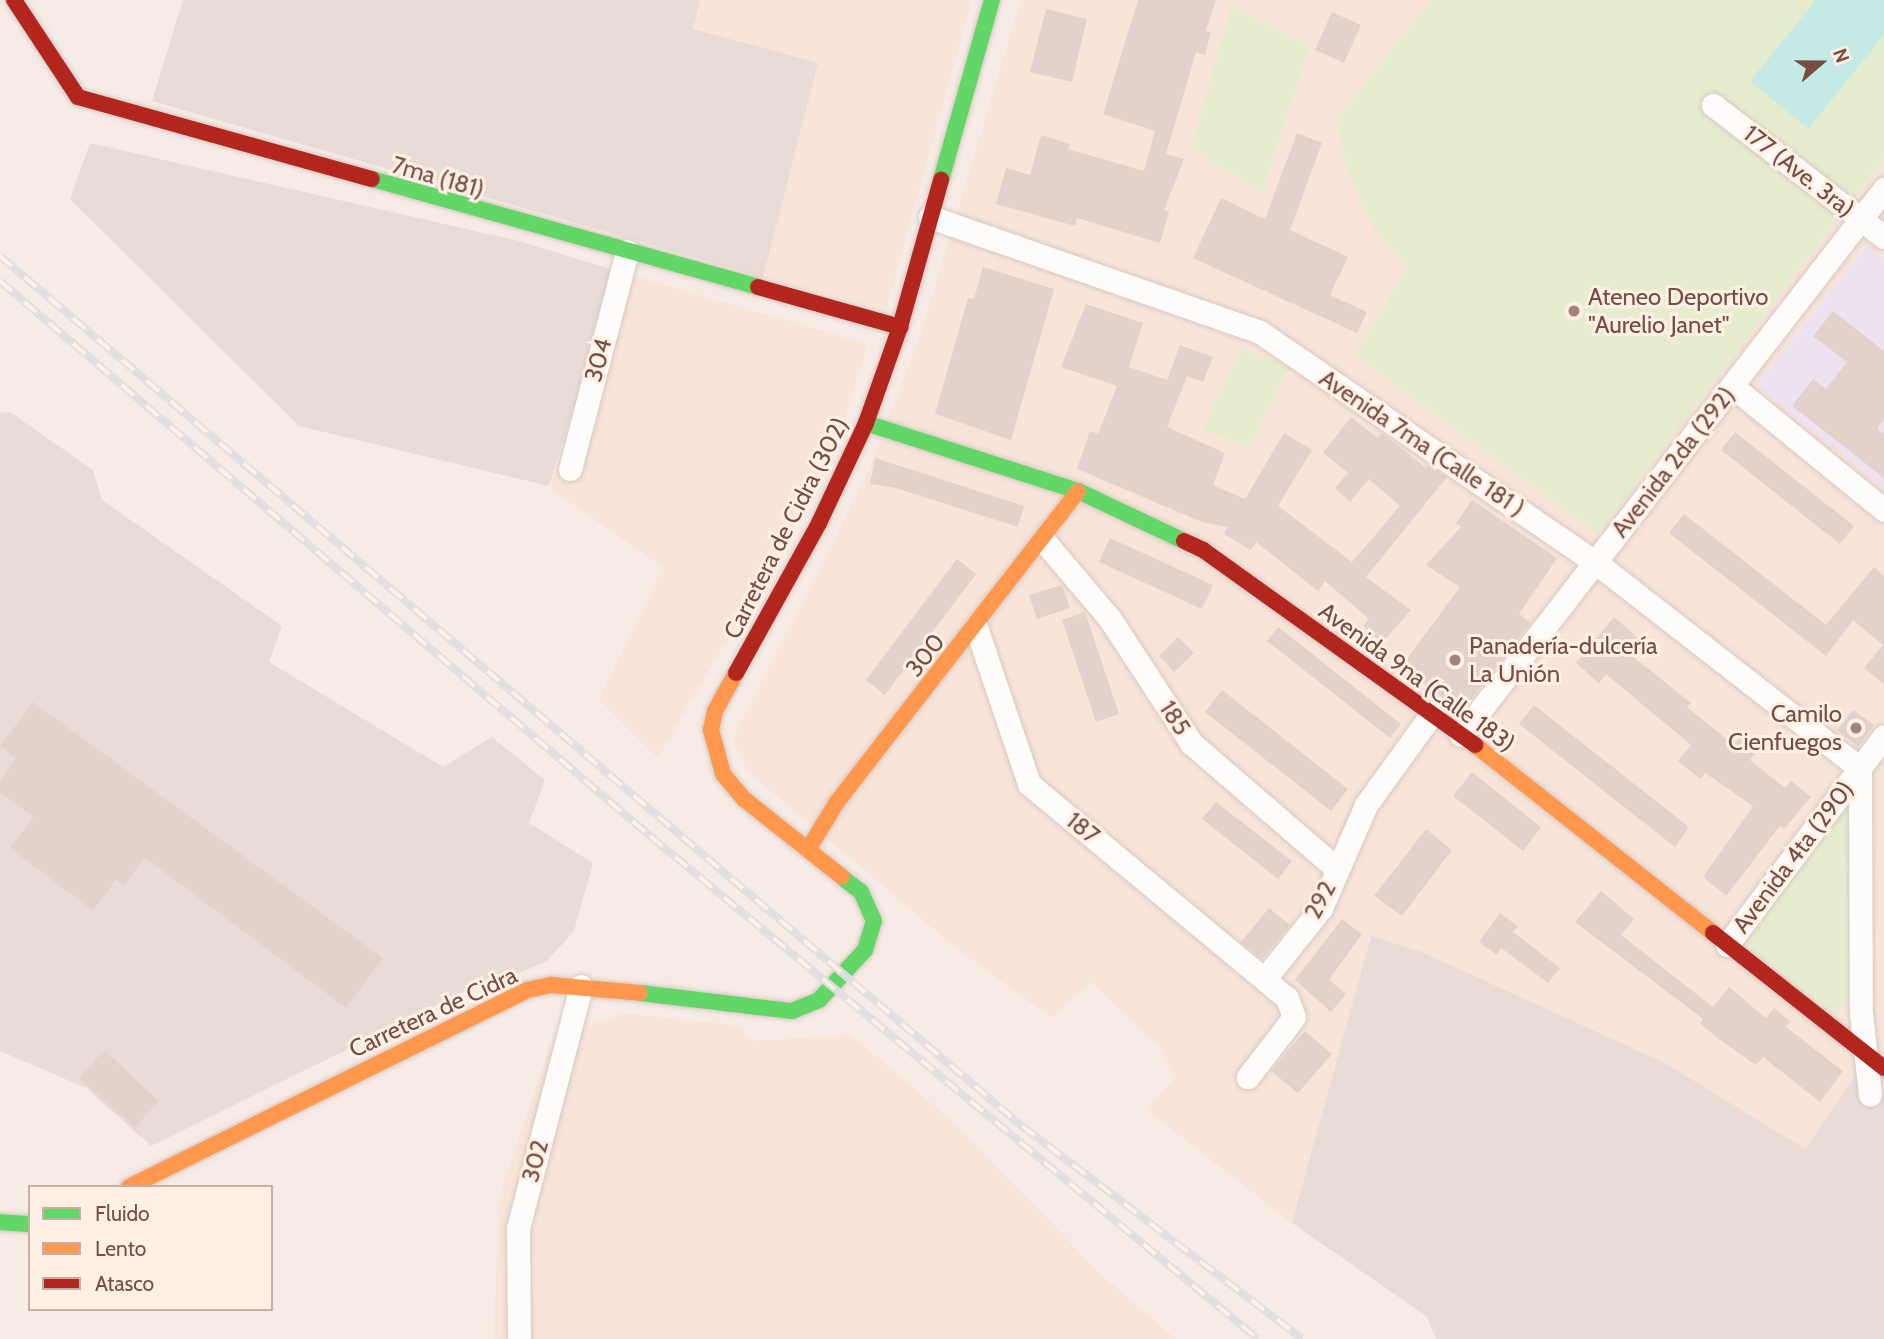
<!DOCTYPE html>
<meta charset="utf-8">
<style>
body{margin:0}
#map{position:relative;width:1884px;height:1339px;overflow:hidden;background:#f6ece5;font-family:Cabin,sans-serif}
div>[style]{position:absolute}
[style*='--x']{left:calc(var(--x)*1px);top:calc(var(--y)*1px);width:calc(var(--w)*1px);rotate:calc(var(--a)*1deg)}
.residential>*{inset:0;background:#f8e4d8}
.industrial>*{inset:0;background:#e9dcd6}
.education>*{inset:0;background:#eee2f1}
.green>*{inset:0;background:#e6edce}
.water>*{inset:0;background:#c5eae6}
.building>*{inset:0;background:#e3d2cc}
.roads{filter:drop-shadow(0 0 2px #d7c8c3) drop-shadow(0 0 2px #d7c8c3)}
.street>*{height:23px;margin:-11.5px;padding:0 11.5px;transform-origin:11.5px;border-radius:11.5px;background:#fefcfb}
.fast>*{height:16px;margin:-8px;padding:0 8px;transform-origin:8px;border-radius:8px;background:#63d668}
.slow>*{height:16px;margin:-8px;padding:0 8px;transform-origin:8px;border-radius:8px;background:#ff974d}
.jam>*{height:16px;margin:-8px;padding:0 8px;transform-origin:8px;border-radius:8px;background:#b3261e}
.rail>*{height:8px;margin-top:-4px;transform-origin:0;background:repeating-linear-gradient(90deg,#fff0e5 0 16px,#e2dfe3 0 32px);box-sizing:border-box;border-block:2px solid #e2dfe3}
.dots>*{width:19px;height:19px;translate:-50% -50%;box-sizing:border-box;border:4px solid #fff0e5;border-radius:50%}
span{translate:-50% -50%;white-space:nowrap;text-align:center;line-height:1.15;-webkit-text-stroke:6px #fff0e5;paint-order:stroke}
.street-label{font-size:24px;color:#764c43}
.poi-label{font-size:24px;color:#764c43}
.left{translate:0 -50%;text-align:left}
.right{translate:-100% -50%;text-align:right}
.legend{position:absolute;left:28px;top:1185px;width:245px;height:126px;box-sizing:border-box;background:#fff0e5;border:2px solid #c8aea4;margin:0;padding:9px 12px;list-style:none;font-size:21px;color:#764c43}
.legend li{display:flex;align-items:center;gap:14px;height:35px}
.legend b{width:35px;border:2px solid #c8aea4}
.north{position:absolute;left:1786px;top:28px;width:70px;height:70px;-webkit-text-stroke:5px #fff0e5;paint-order:stroke;rotate:70deg;font-size:19px;font-weight:700;line-height:28px;text-align:center;color:#764c43}
.north::after{content:'';display:block;margin:auto;width:24px;height:32px;background:#764c43;clip-path:polygon(50% 0,100% 100%,50% 72%,0 100%)}
</style>
<div id="map">
<div class="residential">
<i style="clip-path:polygon(700px 0,972px 0,886px 310px,763px 277px,692px 29px)"></i>
<i style="clip-path:polygon(1021px 0,1884px 0,1884px 1095px,1857px 1075px,1805px 1150px,1665px 1063px,1422px 952px,1371px 936px,1292px 1223px,1146px 1109px,1174px 1079px,1159px 1047px,1091px 982px,1052px 1018px,961px 952px,748px 772px,732px 739px,865px 479px,920px 336px)"></i>
<i style="clip-path:polygon(617px 271px,868px 344px,831px 462px,658px 758px,599px 699px,663px 567px,550px 489px)"></i>
<i style="clip-path:polygon(623px 1013px,741px 1026px,751px 1041px,851px 1035px,951px 1120px,1105px 1278px,1176px 1339px,493px 1339px,500px 1193px,553px 1039px)"></i>
</div>
<div class="industrial">
<i style="clip-path:polygon(183px 0,700px 0,693px 29px,818px 63px,763px 277px,152px 101px)"></i>
<i style="clip-path:polygon(90px 143px,519px 241px,617px 271px,549px 486px,299px 426px,70px 199px)"></i>
<i style="clip-path:polygon(10px 412px,93px 470px,102px 500px,282px 626px,269px 662px,443px 767px,492px 737px,545px 780px,529px 823px,593px 863px,574px 931px,547px 961px,508px 978px,500px 974px,151px 1146px,86px 1088px,0 1051px,0 413px)"></i>
<i style="clip-path:polygon(1371px 936px,1422px 952px,1665px 1063px,1805px 1149px,1857px 1074px,1884px 1095px,1884px 1339px,1436px 1339px,1426px 1316px,1292px 1223px)"></i>
</div>
<div class="education">
<i style="clip-path:polygon(1867px 246px,1884px 260px,1884px 488px,1756px 385px)"></i>
</div>
<div class="green">
<i style="clip-path:polygon(1430px 0,1884px 0,1884px 158px,1598px 534px,1354px 355px,1408px 267px,1373px 229px,1347px 172px,1337px 119px)"></i>
<i style="clip-path:polygon(1231px 5px,1310px 47px,1262px 192px,1191px 149px)"></i>
<i style="clip-path:polygon(1242px 348px,1289px 368px,1249px 448px,1202px 429px)"></i>
<i style="clip-path:polygon(1851px 799px,1850px 998px,1836px 1015px,1747px 948px,1746px 936px)"></i>
</div>
<div class="water">
<i style="clip-path:polygon(1816px 0,1884px 0,1884px 35px,1808px 129px,1750px 81px)"></i>
</div>
<div class="building">
<i style="clip-path:polygon(1138px 0,1216px 0,1206px 31px,1211px 32px,1205px 55px,1196px 52px,1166px 154px,1184px 159px,1164px 210px,1169px 212px,1160px 243px,1077px 218px,1075px 226px,996px 204px,1006px 168px,1030px 175px,1041px 135px,1070px 144px,1068px 149px,1144px 171px,1155px 131px,1103px 114px)"></i>
<i style="clip-path:polygon(1046px 9px,1087px 19px,1072px 82px,1030px 72px)"></i>
<i style="clip-path:polygon(1332px 12px,1361px 25px,1344px 63px,1315px 50px)"></i>
<i style="clip-path:polygon(1297px 133px,1322px 143px,1290px 230px,1348px 257px,1330px 295px,1367px 312px,1357px 333px,1193px 258px,1221px 198px,1265px 219px)"></i>
<i style="clip-path:polygon(983px 267px,1054px 289px,1011px 440px,935px 414px,968px 298px,974px 299px)"></i>
<i style="clip-path:polygon(1086px 304px,1143px 323px,1129px 367px,1167px 380px,1180px 345px,1213px 357px,1203px 382px,1187px 376px,1167px 427px,1225px 453px,1213px 485px,1245px 499px,1284px 433px,1312px 450px,1278px 506px,1352px 562px,1400px 506px,1369px 479px,1350px 502px,1335px 488px,1348px 473px,1323px 453px,1351px 417px,1378px 438px,1382px 433px,1426px 468px,1429px 465px,1447px 477px,1366px 577px,1411px 610px,1382px 643px,1363px 626px,1369px 619px,1325px 581px,1318px 591px,1256px 542px,1251px 550px,1224px 534px,1228px 527px,1202px 522px,1077px 469px,1090px 431px,1098px 434px,1117px 386px,1061px 367px)"></i>
<i style="clip-path:polygon(1833px 311px,1884px 351px,1884px 419px,1877px 428px,1884px 434px,1884px 478px,1792px 406px,1813px 379px,1826px 389px,1847px 362px,1813px 336px)"></i>
<i style="clip-path:polygon(1735px 432px,1854px 526px,1840px 544px,1721px 450px)"></i>
<i style="clip-path:polygon(875px 458px,1024px 506px,1018px 527px,896px 488px,870px 484px)"></i>
<i style="clip-path:polygon(1472px 500px,1557px 558px,1519px 614px,1530px 623px,1462px 711px,1401px 667px,1460px 587px,1426px 565px,1461px 527px,1456px 523px)"></i>
<i style="clip-path:polygon(1684px 514px,1826px 625px,1874px 567px,1884px 576px,1884px 684px,1864px 668px,1883px 645px,1853px 620px,1826px 656px,1669px 533px)"></i>
<i style="clip-path:polygon(1110px 538px,1213px 585px,1202px 609px,1099px 562px)"></i>
<i style="clip-path:polygon(957px 559px,976px 574px,885px 695px,866px 680px)"></i>
<i style="clip-path:polygon(1062px 585px,1070px 608px,1037px 619px,1029px 595px)"></i>
<i style="clip-path:polygon(1085px 612px,1119px 714px,1096px 722px,1062px 620px)"></i>
<i style="clip-path:polygon(1614px 617px,1637px 637px,1626px 651px,1691px 703px,1687px 707px,1734px 745px,1741px 736px,1758px 750px,1750px 760px,1785px 788px,1791px 781px,1811px 797px,1784px 829px,1780px 826px,1726px 896px,1703px 877px,1753px 806px,1705px 773px,1700px 779px,1678px 761px,1691px 745px,1606px 674px,1599px 683px,1576px 663px)"></i>
<i style="clip-path:polygon(1278px 627px,1401px 724px,1390px 738px,1267px 641px)"></i>
<i style="clip-path:polygon(1178px 637px,1194px 653px,1174px 672px,1159px 656px)"></i>
<i style="clip-path:polygon(1222px 690px,1348px 789px,1331px 811px,1205px 712px)"></i>
<i style="clip-path:polygon(33px 702px,383px 958px,346px 1008px,145px 858px,124px 885px,116px 880px,93px 911px,10px 848px,33px 817px,0 792px,0 780px,16px 758px,0 746px)"></i>
<i style="clip-path:polygon(1534px 705px,1689px 827px,1675px 847px,1519px 724px)"></i>
<i style="clip-path:polygon(1853px 710px,1874px 725px,1858px 747px,1837px 730px)"></i>
<i style="clip-path:polygon(1472px 772px,1541px 827px,1523px 851px,1453px 796px)"></i>
<i style="clip-path:polygon(1216px 802px,1292px 861px,1278px 879px,1202px 819px)"></i>
<i style="clip-path:polygon(1426px 829px,1452px 850px,1402px 916px,1374px 896px)"></i>
<i style="clip-path:polygon(1601px 891px,1634px 919px,1621px 935px,1713px 1007px,1729px 987px,1766px 1018px,1774px 1008px,1790px 1021px,1786px 1027px,1843px 1071px,1820px 1102px,1763px 1057px,1756px 1065px,1716px 1037px,1700px 1023px,1703px 1019px,1575px 922px)"></i>
<i style="clip-path:polygon(1269px 908px,1290px 925px,1262px 959px,1241px 942px)"></i>
<i style="clip-path:polygon(1500px 913px,1518px 926px,1513px 932px,1560px 968px,1548px 983px,1501px 948px,1497px 955px,1479px 942px)"></i>
<i style="clip-path:polygon(1342px 919px,1362px 934px,1329px 980px,1346px 994px,1331px 1012px,1295px 980px)"></i>
<i style="clip-path:polygon(1305px 1031px,1332px 1054px,1298px 1093px,1271px 1071px)"></i>
<i style="clip-path:polygon(104px 1050px,159px 1101px,135px 1128px,79px 1078px)"></i>
</div>
<div class="roads">
<div class="street">
<i style="--x:1713;--y:105;--w:216;--a:37.7"></i>
<i style="--x:930;--y:217;--w:349;--a:19.2"></i>
<i style="--x:1260;--y:332;--w:406;--a:34.5"></i>
<i style="--x:1595;--y:562;--w:336;--a:37.9"></i>
<i style="--x:1860;--y:768;--w:245;--a:89.8"></i>
<i style="--x:1861;--y:1013;--w:82;--a:83.7"></i>
<i style="--x:1732;--y:386;--w:196;--a:39.2"></i>
<i style="--x:570;--y:469;--w:225;--a:-75.3"></i>
<i style="--x:1044;--y:541;--w:102;--a:49.8"></i>
<i style="--x:1110;--y:619;--w:148;--a:56.8"></i>
<i style="--x:1191;--y:743;--w:191;--a:40.8"></i>
<i style="--x:976;--y:627;--w:166;--a:71.3"></i>
<i style="--x:1029;--y:784;--w:335;--a:39.7"></i>
<i style="--x:1287;--y:998;--w:20;--a:70"></i>
<i style="--x:1294;--y:1017;--w:76;--a:127.5"></i>
<i style="--x:1461;--y:735;--w:691;--a:-52.23"></i>
<i style="--x:1727;--y:945;--w:261;--a:-53.1"></i>
<i style="--x:1266;--y:977;--w:88;--a:-51.4"></i>
<i style="--x:1321;--y:908;--w:112;--a:-66.4"></i>
<i style="--x:1366;--y:805;--w:115;--a:-54.2"></i>
<i style="--x:519;--y:1339;--w:111;--a:-90.5"></i>
<i style="--x:518;--y:1228;--w:250;--a:-75.4"></i>
</div>
<div class="fast">
<i style="--x:372;--y:179;--w:401;--a:15.6"></i>
<i style="--x:941;--y:180;--w:187;--a:-74.2"></i>
<i style="--x:866;--y:423;--w:223;--a:17.8"></i>
<i style="--x:1078;--y:491;--w:117;--a:25.3"></i>
<i style="--x:640;--y:993;--w:153;--a:6.8"></i>
<i style="--x:792;--y:1011;--w:29;--a:-22"></i>
<i style="--x:819;--y:1000;--w:68;--a:-47.4"></i>
<i style="--x:865;--y:950;--w:30;--a:-73"></i>
<i style="--x:874;--y:921;--w:32;--a:-114"></i>
<i style="--x:861;--y:892;--w:24;--a:-142"></i>
<i style="--x:0;--y:1222;--w:30;--a:4"></i>
</div>
<div class="slow">
<i style="--x:736;--y:673;--w:43;--a:118.9"></i>
<i style="--x:715;--y:711;--w:19;--a:102"></i>
<i style="--x:711;--y:730;--w:46;--a:74.7"></i>
<i style="--x:723;--y:774;--w:33;--a:50"></i>
<i style="--x:744;--y:799;--w:125;--a:38.5"></i>
<i style="--x:1475;--y:745;--w:303;--a:38.3"></i>
<i style="--x:809;--y:848;--w:54;--a:-58.7"></i>
<i style="--x:837;--y:802;--w:393;--a:-52.2"></i>
<i style="--x:129;--y:1187;--w:444;--a:-26.3"></i>
<i style="--x:527;--y:990;--w:25;--a:-12"></i>
<i style="--x:551;--y:985;--w:89;--a:5.1"></i>
</div>
<div class="jam">
<i style="--x:14;--y:0;--w:116;--a:56.6"></i>
<i style="--x:78;--y:97;--w:305;--a:15.6"></i>
<i style="--x:758;--y:287;--w:148;--a:15.7"></i>
<i style="--x:1184;--y:541;--w:21;--a:25"></i>
<i style="--x:1203;--y:550;--w:335;--a:35.6"></i>
<i style="--x:736;--y:673;--w:171;--a:-61"></i>
<i style="--x:819;--y:523;--w:110;--a:-64.8"></i>
<i style="--x:866;--y:423;--w:102;--a:-70.5"></i>
<i style="--x:900;--y:327;--w:153;--a:-74.4"></i>
<i style="--x:1713;--y:933;--w:218;--a:38.3"></i>
</div>
</div>
<div class="rail">
<i style="--x:0;--y:256;--w:1342;--a:40.41"></i>
<i style="--x:1022;--y:1126;--w:353;--a:37.2"></i>
<i style="--x:0;--y:281;--w:855;--a:40.49"></i>
<i style="--x:650;--y:836;--w:789;--a:39.6"></i>
</div>
<div class="dots">
<i style="left:1574px;top:311px;background:#a3847c"></i>
<i style="left:1455px;top:660px;background:#a3847c"></i>
<i style="left:1856px;top:728px;background:#a3847c"></i>
</div>
<div class="street-label">
<span style="left:1799px;top:171px;rotate:38deg">177 (Ave. 3ra)</span>
<span style="left:438px;top:177px;rotate:16deg">7ma (181)</span>
<span style="left:598px;top:360px;rotate:-75deg">304</span>
<span style="left:1422px;top:443px;rotate:34deg">Avenida 7ma (Calle 181 )</span>
<span style="left:1673px;top:462px;rotate:-52deg">Avenida 2da (292)</span>
<span style="left:786px;top:528px;rotate:-63deg">Carretera de Cidra (302)</span>
<span style="left:925px;top:655px;rotate:-52deg">300</span>
<span style="left:1417px;top:677px;rotate:36deg">Avenida 9na (Calle 183)</span>
<span style="left:1175px;top:718px;rotate:57deg">185</span>
<span style="left:1083px;top:828px;rotate:39deg">187</span>
<span style="left:1793px;top:857px;rotate:-53deg">Avenida 4ta (290)</span>
<span style="left:1320px;top:900px;rotate:-62deg">292</span>
<span style="left:433px;top:1012px;rotate:-25deg">Carretera de Cidra</span>
<span style="left:535px;top:1161px;rotate:-75deg">302</span>
</div>
<div class="poi-label">
<span class="left" style="left:1588px;top:311px">Ateneo Deportivo<br>"Aurelio Janet"</span>
<span class="left" style="left:1469px;top:660px">Panadería-dulcería<br>La Unión</span>
<span class="right" style="left:1842px;top:728px">Camilo<br>Cienfuegos</span>
</div>
<ul class="legend">
<li><b style="height:9px;background:#63d668"></b>Fluido</li>
<li><b style="height:9px;background:#ff974d"></b>Lento</li>
<li><b style="height:9px;background:#b3261e"></b>Atasco</li>
</ul>
<div class="north">N</div>
</div>
